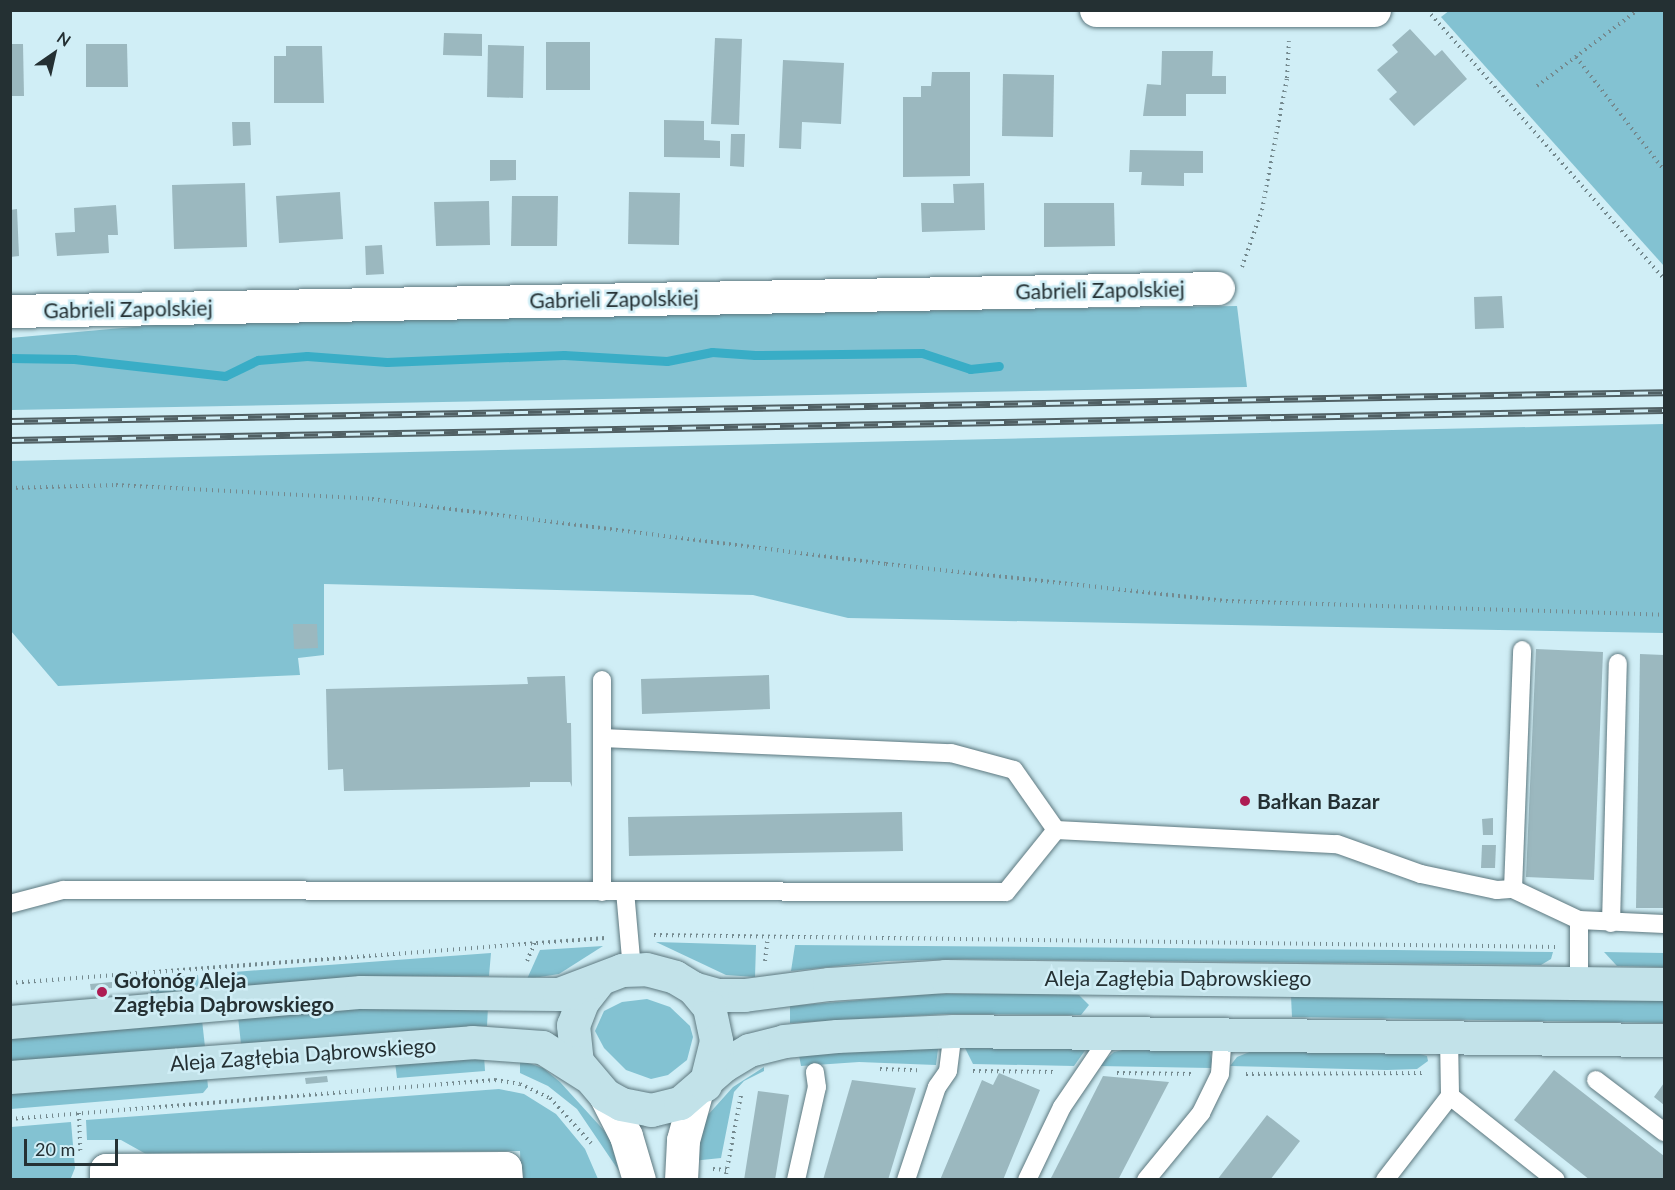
<!DOCTYPE html>
<meta charset="utf-8">
<style>
body{margin:0}
#map{position:relative;width:1675px;height:1190px;overflow:hidden;background:#d0eef6;font-family:Lato,sans-serif}
div>[style]{position:absolute}
[style*='--x']{left:calc(var(--x)*1px);top:calc(var(--y)*1px);width:calc(var(--w)*1px);rotate:calc(var(--a)*1deg)}
.green>*{inset:0;background:#83c2d2}
.stream>*{height:9px;margin:-4.5px;padding:0 4.5px;transform-origin:4.5px;border-radius:4.5px;background:#39adc6}
.building>*{inset:0;background:#9bb8bf}
.path>*{height:4px;margin-top:-2px;transform-origin:0;background:repeating-linear-gradient(90deg,#74898e 0 1.5px,transparent 0 6px)}
.roads{filter:drop-shadow(0 0 2px #5d787f) drop-shadow(0 0 2px #5d787f)}
.lane>*{height:18px;margin:-9px;padding:0 9px;transform-origin:9px;border-radius:9px;background:#fff}
.street>*{height:33px;margin:-16.5px;padding:0 16.5px;transform-origin:16.5px;border-radius:16.5px;background:#fff}
.secondary>*{height:33px;margin:-16.5px;padding:0 16.5px;transform-origin:16.5px;border-radius:16.5px;background:#c2e2e9}
.rail>*{height:7px;margin-top:-3.5px;transform-origin:0;background:repeating-linear-gradient(90deg,#d0eef6 0 14px,#506064 0 28px);box-sizing:border-box;border-block:2px solid #506064}
.dots>*{width:16px;height:16px;translate:-50% -50%;box-sizing:border-box;border:3px solid #d0eef6;border-radius:50%}
span{translate:-50% -50%;white-space:nowrap;text-align:center;line-height:1.15;-webkit-text-stroke:5px #d0eef6;paint-order:stroke}
.street-label{font-size:21px;color:#243033}
.poi-label{font-size:21px;color:#243033;font-weight:700}
.left{translate:0 -50%;text-align:left}
.frame{position:absolute;inset:0;border:12px solid #243033;pointer-events:none}
.north{position:absolute;left:24px;top:24px;width:60px;height:60px;-webkit-text-stroke:4px #d0eef6;paint-order:stroke;rotate:34deg;font-size:16px;font-weight:700;line-height:24px;text-align:center;color:#243033}
.north::after{content:'';display:block;margin:auto;width:21px;height:27px;background:#243033;clip-path:polygon(50% 0,100% 100%,50% 72%,0 100%)}
.scale{position:absolute;left:24px;top:1139px;width:94px;height:27px;box-sizing:border-box;border:3px solid #243033;border-top:0;padding-left:8px;font-size:18px;line-height:21px;white-space:nowrap;color:#243033;-webkit-text-stroke:4px #d0eef6;paint-order:stroke}
</style>
<div id="map">
<div class="green">
<i style="clip-path:polygon(1450px 10px,1664px 11px,1664px 266px,1441px 17px)"></i>
<i style="clip-path:polygon(1237px 306px,1247px 387px,11px 410px,10px 338px,189px 322px)"></i>
<i style="clip-path:polygon(1664px 424px,1664px 633px,848px 618px,753px 595px,324px 584px,324px 655px,298px 658px,300px 675px,58px 686px,11px 631px,10px 461px)"></i>
<i style="clip-path:polygon(656px 942px,756px 945px,755px 977px,726px 975px)"></i>
<i style="clip-path:polygon(795px 945px,1395px 950px,1553px 952px,1551px 959px,1541px 965px,965px 959px,887px 961px,791px 971px)"></i>
<i style="clip-path:polygon(603px 946px,559px 974px,527px 979px,540px 950px)"></i>
<i style="clip-path:polygon(1604px 952px,1664px 953px,1664px 967px,1617px 966px)"></i>
<i style="clip-path:polygon(491px 953px,489px 976px,364px 976px,235px 987px,234px 972px)"></i>
<i style="clip-path:polygon(198px 975px,199px 989px,151px 994px,149px 979px)"></i>
<i style="clip-path:polygon(932px 994px,1078px 994px,1089px 1005px,1081px 1015px,945px 1014px,790px 1023px,790px 1006px)"></i>
<i style="clip-path:polygon(1291px 996px,1664px 1000px,1664px 1023px,1292px 1017px)"></i>
<i style="clip-path:polygon(647px 999px,670px 1007px,690px 1026px,693px 1037px,687px 1060px,668px 1075px,651px 1079px,626px 1070px,604px 1048px,595px 1031px,604px 1011px,622px 1002px)"></i>
<i style="clip-path:polygon(358px 1007px,488px 1007px,487px 1026px,241px 1044px,238px 1017px)"></i>
<i style="clip-path:polygon(202px 1020px,205px 1047px,11px 1062px,11px 1036px)"></i>
<i style="clip-path:polygon(901px 1048px,938px 1049px,936px 1065px,859px 1062px,801px 1066px,799px 1055px)"></i>
<i style="clip-path:polygon(965px 1048px,1086px 1049px,1074px 1066px,973px 1064px)"></i>
<i style="clip-path:polygon(1127px 1049px,1206px 1050px,1210px 1052px,1212px 1062px,1211px 1068px,1098px 1066px,1114px 1052px)"></i>
<i style="clip-path:polygon(1252px 1051px,1420px 1054px,1427px 1056px,1428px 1061px,1417px 1069px,1387px 1070px,1230px 1066px,1237px 1057px)"></i>
<i style="clip-path:polygon(484px 1056px,485px 1071px,397px 1078px,395px 1062px)"></i>
<i style="clip-path:polygon(520px 1060px,543px 1068px,560px 1082px,609px 1136px,619px 1171px,577px 1109px,548px 1086px,520px 1073px)"></i>
<i style="clip-path:polygon(764px 1067px,764px 1071px,744px 1081px,734px 1092px,721px 1158px,692px 1161px,707px 1116px,733px 1087px)"></i>
<i style="clip-path:polygon(207px 1077px,208px 1087px,203px 1093px,11px 1109px,11px 1093px)"></i>
<i style="clip-path:polygon(499px 1089px,524px 1094px,556px 1114px,585px 1149px,598px 1179px,521px 1179px,520px 1151px,146px 1154px,121px 1140px,87px 1140px,86px 1120px)"></i>
<i style="clip-path:polygon(71px 1122px,75px 1168px,71px 1178px,11px 1179px,11px 1127px)"></i>
</div>
<div class="stream">
<i style="--x:10;--y:358;--w:64;--a:0.9"></i>
<i style="--x:74;--y:359;--w:152;--a:6.4"></i>
<i style="--x:225;--y:376;--w:37;--a:-26"></i>
<i style="--x:258;--y:360;--w:49;--a:-4.7"></i>
<i style="--x:307;--y:356;--w:80;--a:4.3"></i>
<i style="--x:387;--y:362;--w:177;--a:-2.3"></i>
<i style="--x:564;--y:355;--w:103;--a:3.3"></i>
<i style="--x:667;--y:361;--w:46;--a:-11.3"></i>
<i style="--x:712;--y:352;--w:43;--a:4"></i>
<i style="--x:755;--y:355;--w:167;--a:-0.7"></i>
<i style="--x:922;--y:353;--w:51;--a:18.4"></i>
<i style="--x:970;--y:369;--w:29;--a:-6"></i>
</div>
<div class="building">
<i style="clip-path:polygon(1410px 29px,1435px 56px,1442px 50px,1467px 79px,1414px 126px,1389px 99px,1397px 92px,1377px 70px,1398px 52px,1392px 45px)"></i>
<i style="clip-path:polygon(444px 33px,482px 34px,482px 56px,443px 55px)"></i>
<i style="clip-path:polygon(715px 38px,742px 39px,739px 125px,711px 124px)"></i>
<i style="clip-path:polygon(546px 42px,590px 42px,590px 90px,546px 90px)"></i>
<i style="clip-path:polygon(10px 44px,23px 44px,24px 96px,10px 96px)"></i>
<i style="clip-path:polygon(86px 44px,127px 44px,128px 87px,86px 87px)"></i>
<i style="clip-path:polygon(488px 45px,524px 46px,523px 98px,487px 97px)"></i>
<i style="clip-path:polygon(286px 46px,322px 46px,324px 103px,274px 103px,274px 56px,286px 56px)"></i>
<i style="clip-path:polygon(1162px 51px,1213px 51px,1212px 76px,1226px 76px,1226px 94px,1186px 94px,1186px 116px,1143px 116px,1147px 84px,1161px 85px)"></i>
<i style="clip-path:polygon(783px 60px,844px 63px,841px 124px,802px 122px,801px 149px,779px 148px)"></i>
<i style="clip-path:polygon(932px 72px,970px 72px,970px 176px,903px 177px,903px 97px,921px 97px,921px 86px,931px 86px)"></i>
<i style="clip-path:polygon(1003px 74px,1054px 75px,1053px 137px,1002px 136px)"></i>
<i style="clip-path:polygon(664px 120px,704px 121px,704px 140px,720px 141px,720px 158px,664px 157px)"></i>
<i style="clip-path:polygon(232px 122px,250px 122px,251px 145px,233px 146px)"></i>
<i style="clip-path:polygon(731px 134px,745px 134px,744px 167px,730px 166px)"></i>
<i style="clip-path:polygon(1130px 150px,1203px 151px,1203px 173px,1184px 173px,1184px 186px,1141px 185px,1142px 172px,1129px 172px)"></i>
<i style="clip-path:polygon(490px 160px,516px 160px,516px 180px,490px 181px)"></i>
<i style="clip-path:polygon(245px 183px,247px 247px,174px 249px,172px 185px)"></i>
<i style="clip-path:polygon(984px 183px,985px 230px,922px 232px,921px 203px,954px 203px,953px 184px)"></i>
<i style="clip-path:polygon(340px 192px,343px 239px,279px 243px,276px 196px)"></i>
<i style="clip-path:polygon(629px 192px,680px 193px,679px 245px,628px 244px)"></i>
<i style="clip-path:polygon(512px 196px,558px 196px,557px 246px,511px 246px)"></i>
<i style="clip-path:polygon(489px 201px,490px 245px,436px 246px,434px 202px)"></i>
<i style="clip-path:polygon(1044px 203px,1114px 203px,1115px 246px,1044px 247px)"></i>
<i style="clip-path:polygon(116px 205px,118px 235px,108px 235px,109px 253px,57px 256px,55px 233px,75px 232px,74px 208px)"></i>
<i style="clip-path:polygon(17px 209px,19px 256px,10px 257px,10px 210px)"></i>
<i style="clip-path:polygon(382px 245px,384px 274px,366px 275px,365px 246px)"></i>
<i style="clip-path:polygon(1502px 296px,1504px 328px,1475px 329px,1474px 297px)"></i>
<i style="clip-path:polygon(293px 624px,317px 624px,318px 648px,294px 649px)"></i>
<i style="clip-path:polygon(1536px 649px,1603px 652px,1594px 880px,1526px 877px)"></i>
<i style="clip-path:polygon(1640px 654px,1664px 655px,1664px 908px,1636px 908px)"></i>
<i style="clip-path:polygon(769px 675px,770px 709px,642px 714px,641px 679px)"></i>
<i style="clip-path:polygon(565px 676px,567px 723px,571px 723px,572px 787px,570px 782px,530px 782px,530px 787px,344px 791px,343px 769px,328px 770px,326px 689px,528px 684px,527px 677px)"></i>
<i style="clip-path:polygon(902px 812px,903px 851px,629px 856px,628px 817px)"></i>
<i style="clip-path:polygon(1493px 818px,1493px 835px,1483px 835px,1482px 819px)"></i>
<i style="clip-path:polygon(1482px 845px,1496px 845px,1495px 868px,1481px 868px)"></i>
<i style="clip-path:polygon(112px 982px,112px 988px,91px 990px,90px 984px)"></i>
<i style="clip-path:polygon(1554px 1070px,1664px 1156px,1664px 1180px,1590px 1180px,1514px 1120px)"></i>
<i style="clip-path:polygon(999px 1073px,1040px 1090px,1003px 1180px,940px 1180px,982px 1080px,993px 1085px)"></i>
<i style="clip-path:polygon(327px 1076px,328px 1082px,306px 1084px,305px 1078px)"></i>
<i style="clip-path:polygon(1103px 1076px,1169px 1082px,1118px 1180px,1050px 1180px)"></i>
<i style="clip-path:polygon(852px 1080px,916px 1088px,888px 1180px,823px 1180px)"></i>
<i style="clip-path:polygon(1664px 1083px,1664px 1105px,1654px 1097px)"></i>
<i style="clip-path:polygon(758px 1091px,789px 1095px,775px 1180px,744px 1180px)"></i>
<i style="clip-path:polygon(1267px 1115px,1300px 1141px,1270px 1180px,1217px 1180px)"></i>
</div>
<div class="path">
<i style="--x:1427;--y:10;--w:359;--a:48.6"></i>
<i style="--x:1576;--y:57;--w:143;--a:52.1"></i>
<i style="--x:1537;--y:86;--w:126;--a:-37"></i>
<i style="--x:1242;--y:267;--w:60;--a:-70.7"></i>
<i style="--x:1262;--y:210;--w:134;--a:-79.3"></i>
<i style="--x:1287;--y:78;--w:37;--a:-87"></i>
<i style="--x:10;--y:488;--w:106;--a:-1.6"></i>
<i style="--x:116;--y:485;--w:256;--a:3.1"></i>
<i style="--x:372;--y:499;--w:518;--a:7.21"></i>
<i style="--x:886;--y:564;--w:342;--a:6.2"></i>
<i style="--x:1226;--y:601;--w:438;--a:1.8"></i>
<i style="--x:654;--y:935;--w:902;--a:0.76"></i>
<i style="--x:527;--y:961;--w:21;--a:-67"></i>
<i style="--x:765;--y:961;--w:23;--a:-83"></i>
<i style="--x:10;--y:983;--w:597;--a:-4.33"></i>
<i style="--x:880;--y:1069;--w:37;--a:2"></i>
<i style="--x:973;--y:1071;--w:82;--a:0.7"></i>
<i style="--x:1117;--y:1073;--w:76;--a:0.8"></i>
<i style="--x:1246;--y:1074;--w:178;--a:-0.3"></i>
<i style="--x:79;--y:1113;--w:38;--a:88"></i>
<i style="--x:10;--y:1119;--w:487;--a:-4.6"></i>
<i style="--x:495;--y:1080;--w:25;--a:9"></i>
<i style="--x:520;--y:1084;--w:33;--a:25"></i>
<i style="--x:550;--y:1098;--w:61;--a:47.7"></i>
<i style="--x:713;--y:1169;--w:14;--a:4"></i>
<i style="--x:725;--y:1180;--w:86;--a:-79.3"></i>
</div>
<div class="roads">
<div class="lane">
<i style="--x:602;--y:680;--w:212;--a:90"></i>
<i style="--x:602;--y:738;--w:349;--a:2.5"></i>
<i style="--x:951;--y:753;--w:65;--a:15.1"></i>
<i style="--x:1014;--y:770;--w:73;--a:55"></i>
<i style="--x:1513;--y:889;--w:239;--a:-87.8"></i>
<i style="--x:625;--y:891;--w:78;--a:84.9"></i>
<i style="--x:10;--y:904;--w:55;--a:-14.8"></i>
<i style="--x:63;--y:890;--w:943;--a:0.12"></i>
<i style="--x:1006;--y:892;--w:80;--a:-51.1"></i>
<i style="--x:1056;--y:830;--w:281;--a:2.9"></i>
<i style="--x:1337;--y:844;--w:89;--a:19.7"></i>
<i style="--x:1421;--y:874;--w:78;--a:11.9"></i>
<i style="--x:1497;--y:890;--w:16;--a:-4"></i>
<i style="--x:1513;--y:889;--w:73;--a:25.2"></i>
<i style="--x:1579;--y:920;--w:63;--a:90"></i>
<i style="--x:1579;--y:920;--w:85;--a:2.7"></i>
<i style="--x:1611;--y:923;--w:260;--a:-88.5"></i>
<i style="--x:1449;--y:1037;--w:59;--a:89"></i>
<i style="--x:1450;--y:1096;--w:135;--a:38.4"></i>
<i style="--x:1596;--y:1080;--w:86;--a:37.4"></i>
<i style="--x:796;--y:1180;--w:95;--a:-77.3"></i>
<i style="--x:817;--y:1087;--w:15;--a:-98"></i>
<i style="--x:906;--y:1180;--w:98;--a:-71.6"></i>
<i style="--x:937;--y:1087;--w:19;--a:-55"></i>
<i style="--x:948;--y:1071;--w:40;--a:-82.9"></i>
<i style="--x:1027;--y:1180;--w:81;--a:-64.4"></i>
<i style="--x:1062;--y:1107;--w:91;--a:-55.8"></i>
<i style="--x:1146;--y:1180;--w:87;--a:-50.6"></i>
<i style="--x:1201;--y:1113;--w:43;--a:-64"></i>
<i style="--x:1220;--y:1074;--w:42;--a:-85.9"></i>
<i style="--x:1385;--y:1180;--w:106;--a:-52.3"></i>
</div>
<div class="street">
<i style="--x:1096;--y:10;--w:278;--a:0"></i>
<i style="--x:10;--y:311;--w:1208;--a:-1.09"></i>
<i style="--x:605;--y:1095;--w:46;--a:62.9"></i>
<i style="--x:626;--y:1136;--w:46;--a:73.5"></i>
<i style="--x:106;--y:1180;--w:10;--a:-90"></i>
<i style="--x:106;--y:1170;--w:399;--a:-0.3"></i>
<i style="--x:505;--y:1168;--w:12;--a:85"></i>
<i style="--x:681;--y:1180;--w:40;--a:-87.1"></i>
<i style="--x:683;--y:1140;--w:49;--a:-74.5"></i>
</div>
<div class="secondary">
<i style="--x:599;--y:980;--w:28;--a:128"></i>
<i style="--x:582;--y:1002;--w:25;--a:111"></i>
<i style="--x:573;--y:1025;--w:37;--a:84"></i>
<i style="--x:577;--y:1062;--w:43;--a:49.7"></i>
<i style="--x:605;--y:1095;--w:18;--a:29"></i>
<i style="--x:621;--y:1104;--w:31;--a:11"></i>
<i style="--x:651;--y:1110;--w:30;--a:-14"></i>
<i style="--x:680;--y:1103;--w:58;--a:-40.8"></i>
<i style="--x:724;--y:1065;--w:29;--a:-31"></i>
<i style="--x:749;--y:1050;--w:36;--a:-14"></i>
<i style="--x:784;--y:1041;--w:53;--a:-5.4"></i>
<i style="--x:837;--y:1036;--w:116;--a:-2.5"></i>
<i style="--x:953;--y:1031;--w:711;--a:0.73"></i>
<i style="--x:693;--y:988;--w:26;--a:16"></i>
<i style="--x:718;--y:995;--w:26;--a:0"></i>
<i style="--x:744;--y:995;--w:86;--a:-7.4"></i>
<i style="--x:829;--y:984;--w:116;--a:-3.9"></i>
<i style="--x:945;--y:976;--w:719;--a:0.64"></i>
<i style="--x:10;--y:1022;--w:352;--a:-4.9"></i>
<i style="--x:361;--y:992;--w:198;--a:0.6"></i>
<i style="--x:559;--y:994;--w:67;--a:-20.9"></i>
<i style="--x:622;--y:970;--w:24;--a:-2"></i>
<i style="--x:646;--y:969;--w:30;--a:15"></i>
<i style="--x:675;--y:977;--w:21;--a:31"></i>
<i style="--x:693;--y:988;--w:25;--a:50"></i>
<i style="--x:709;--y:1007;--w:35;--a:78"></i>
<i style="--x:716;--y:1041;--w:45;--a:104"></i>
<i style="--x:10;--y:1077;--w:463;--a:-4.3"></i>
<i style="--x:472;--y:1042;--w:70;--a:4.1"></i>
<i style="--x:542;--y:1047;--w:52;--a:32.5"></i>
</div>
</div>
<div class="rail">
<i style="--x:10;--y:421;--w:1654;--a:-1"></i>
<i style="--x:10;--y:440;--w:1654;--a:-1.04"></i>
</div>
<div class="dots">
<i style="left:1245px;top:801px;background:#ad1c53"></i>
<i style="left:102px;top:992px;background:#ad1c53"></i>
</div>
<div class="street-label">
<span style="left:1100px;top:290px;rotate:-1deg">Gabrieli Zapolskiej</span>
<span style="left:614px;top:299px;rotate:-1deg">Gabrieli Zapolskiej</span>
<span style="left:128px;top:309px;rotate:-1deg">Gabrieli Zapolskiej</span>
<span style="left:1178px;top:978px">Aleja Zagłębia Dąbrowskiego</span>
<span style="left:303px;top:1054px;rotate:-4deg">Aleja Zagłębia Dąbrowskiego</span>
</div>
<div class="poi-label">
<span class="left" style="left:1257px;top:801px">Bałkan Bazar</span>
<span class="left" style="left:114px;top:992px">Gołonóg Aleja<br>Zagłębia Dąbrowskiego</span>
</div>
<div class="frame"></div>
<div class="north">N</div>
<div class="scale">20 m</div>
</div>
